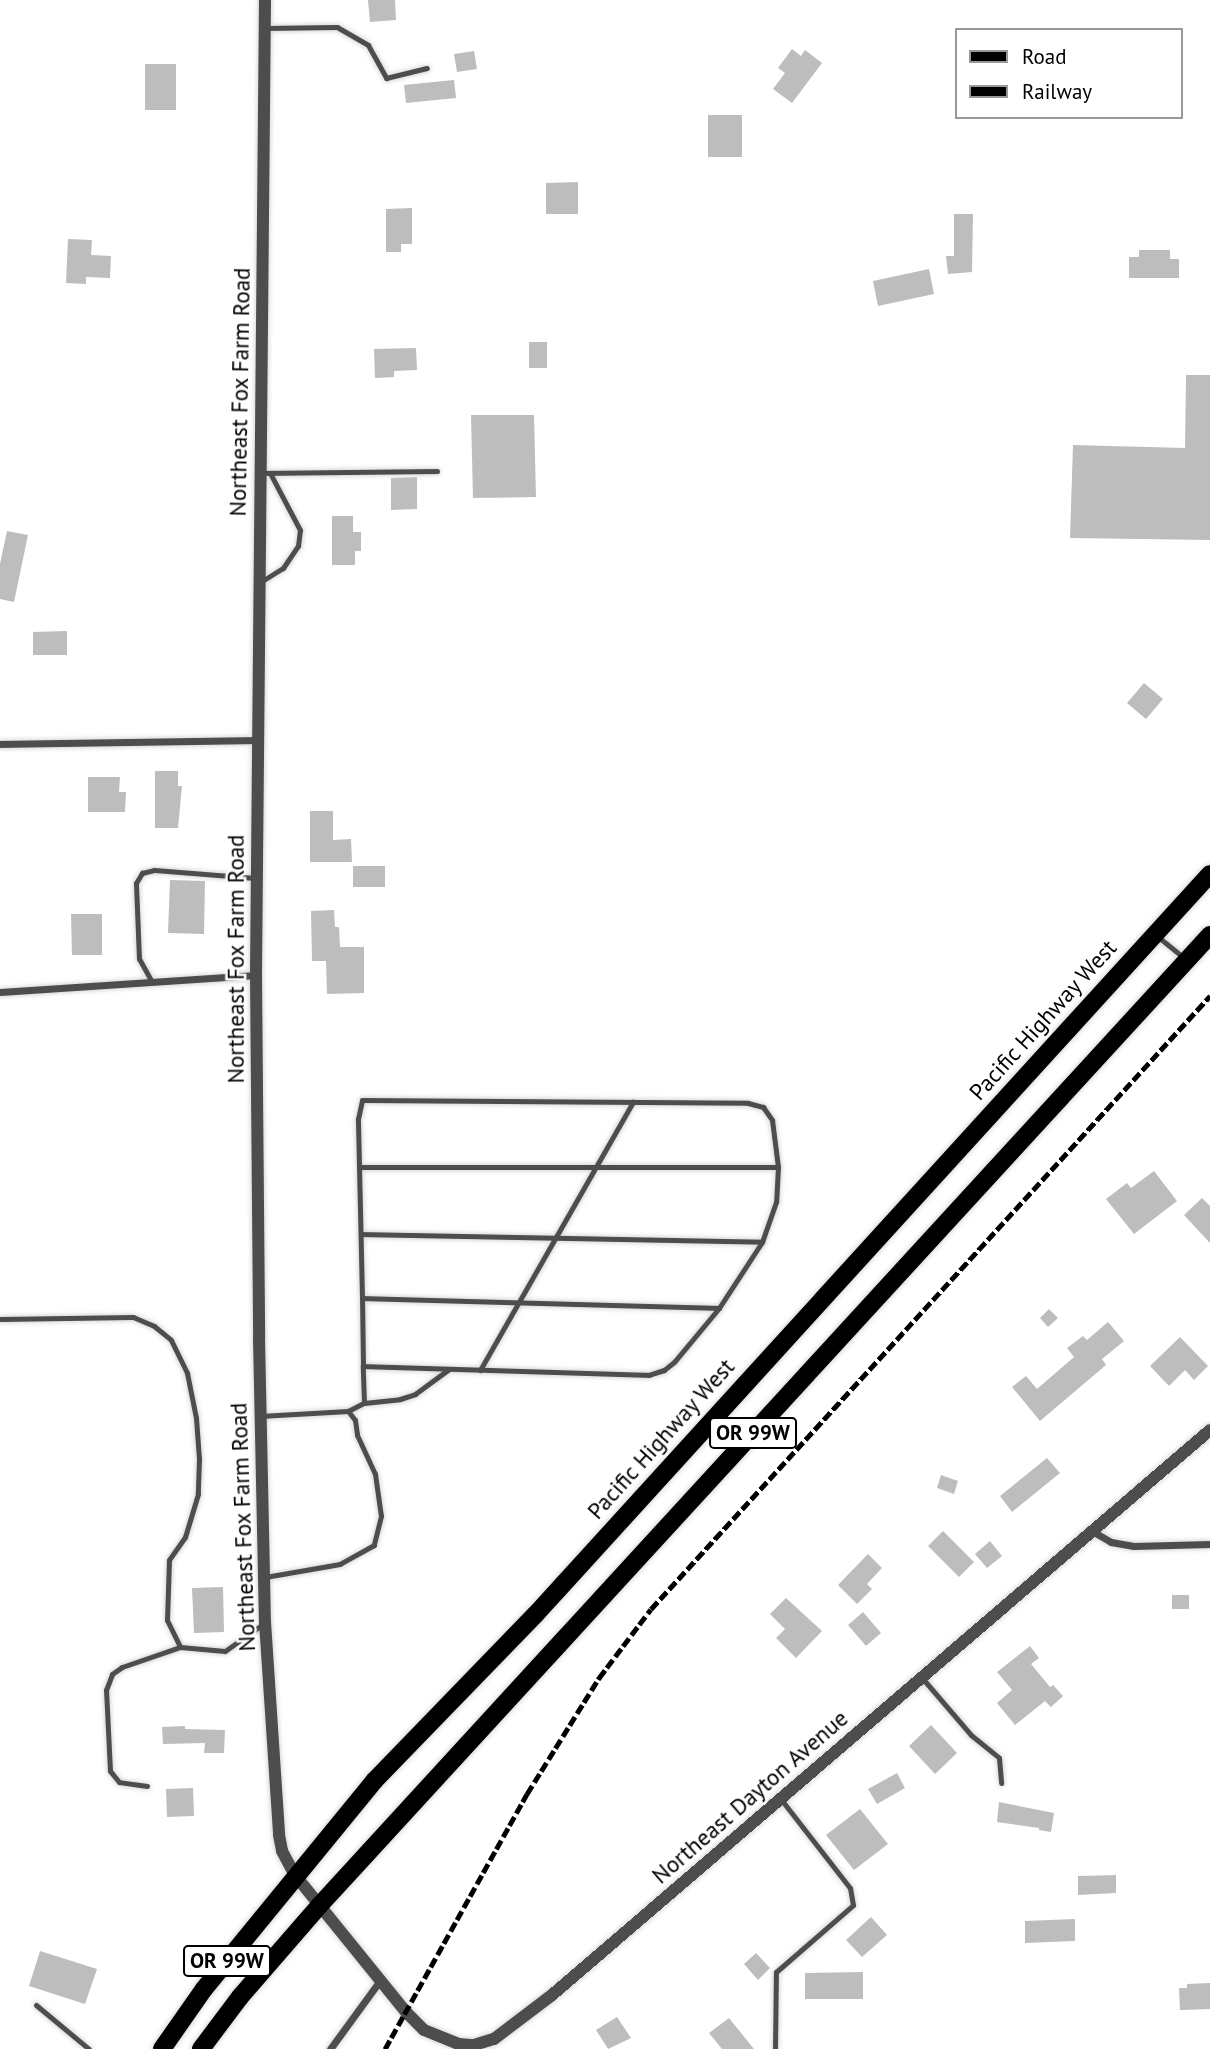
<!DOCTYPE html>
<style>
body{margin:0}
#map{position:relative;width:1210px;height:2049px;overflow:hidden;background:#fff;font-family:"PT Sans",sans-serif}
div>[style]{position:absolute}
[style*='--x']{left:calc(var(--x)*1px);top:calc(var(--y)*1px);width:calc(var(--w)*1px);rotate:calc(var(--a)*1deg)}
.building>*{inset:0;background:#bdbdbd}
.roads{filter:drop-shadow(0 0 2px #dbdbdb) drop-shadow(0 0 2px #dbdbdb)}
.service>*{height:5px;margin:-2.5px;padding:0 2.5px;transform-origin:2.5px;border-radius:2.5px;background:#4d4d4d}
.minor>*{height:7px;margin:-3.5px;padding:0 3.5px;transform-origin:3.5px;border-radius:3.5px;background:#4d4d4d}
.tertiary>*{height:12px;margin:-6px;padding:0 6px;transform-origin:6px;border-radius:6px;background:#4d4d4d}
.primary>*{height:18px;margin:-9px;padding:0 9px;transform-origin:9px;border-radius:9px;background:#000}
.rail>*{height:5px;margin-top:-2.5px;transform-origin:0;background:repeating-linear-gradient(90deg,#000 0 10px,transparent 0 13.5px)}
span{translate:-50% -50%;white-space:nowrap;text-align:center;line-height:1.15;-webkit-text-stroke:5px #fff;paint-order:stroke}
.shield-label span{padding:2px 5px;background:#fff;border:2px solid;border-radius:5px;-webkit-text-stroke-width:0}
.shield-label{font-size:21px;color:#000;font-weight:700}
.street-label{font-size:23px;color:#000}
.legend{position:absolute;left:955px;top:28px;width:228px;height:91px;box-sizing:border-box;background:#fff;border:2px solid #999;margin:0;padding:9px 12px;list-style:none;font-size:21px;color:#000}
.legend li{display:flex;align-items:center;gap:14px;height:35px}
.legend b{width:35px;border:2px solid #999}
</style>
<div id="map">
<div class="building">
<i style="clip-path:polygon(368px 0,395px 0,396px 20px,370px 22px)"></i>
<i style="clip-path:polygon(792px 49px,801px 56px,805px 50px,822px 63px,792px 103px,773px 89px,785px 73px,778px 68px)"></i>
<i style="clip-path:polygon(474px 51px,477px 69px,457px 72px,454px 54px)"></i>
<i style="clip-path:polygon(145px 64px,176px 64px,176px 110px,145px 110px)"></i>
<i style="clip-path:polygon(454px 80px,456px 98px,406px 103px,404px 85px)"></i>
<i style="clip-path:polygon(708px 115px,742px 115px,742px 157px,708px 157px)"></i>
<i style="clip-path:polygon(578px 182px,578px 214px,546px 214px,546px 183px)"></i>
<i style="clip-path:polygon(412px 208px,412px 244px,401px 244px,401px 252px,386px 252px,386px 209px)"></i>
<i style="clip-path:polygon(954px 214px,973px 214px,972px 272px,948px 274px,946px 256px,954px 256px)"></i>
<i style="clip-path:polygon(68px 239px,92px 240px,91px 255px,111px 256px,110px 278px,86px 277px,86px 284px,66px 283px)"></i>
<i style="clip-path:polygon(1139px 250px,1170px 250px,1170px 259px,1179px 259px,1179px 278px,1129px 278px,1129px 257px,1139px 257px)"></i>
<i style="clip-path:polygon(929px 269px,934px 294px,878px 306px,873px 281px)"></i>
<i style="clip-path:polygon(529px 342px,547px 342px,547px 368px,529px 368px)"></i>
<i style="clip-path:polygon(416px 348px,417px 370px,394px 371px,394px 377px,375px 378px,374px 349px)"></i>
<i style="clip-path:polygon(1186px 375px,1210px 375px,1210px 540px,1070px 538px,1073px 445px,1185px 448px)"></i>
<i style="clip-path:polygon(471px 415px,534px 415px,536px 497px,473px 498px)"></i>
<i style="clip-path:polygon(417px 477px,417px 509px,391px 510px,391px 478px)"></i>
<i style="clip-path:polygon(332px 516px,353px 516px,353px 532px,361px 532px,361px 551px,355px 551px,355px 565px,332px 565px)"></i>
<i style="clip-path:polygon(7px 531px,28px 535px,14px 602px,0 599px,0 564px)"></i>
<i style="clip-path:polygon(67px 631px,67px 655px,33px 655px,33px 632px)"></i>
<i style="clip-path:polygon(1144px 683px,1163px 699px,1146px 719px,1127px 703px)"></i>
<i style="clip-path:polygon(155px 771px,178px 771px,178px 786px,182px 786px,178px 828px,155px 828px)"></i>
<i style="clip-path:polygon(88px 777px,120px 777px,119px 792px,126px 792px,125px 812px,88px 812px)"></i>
<i style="clip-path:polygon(310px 811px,333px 811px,333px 840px,351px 839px,352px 862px,310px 862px)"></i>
<i style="clip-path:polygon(353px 866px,385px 866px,385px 887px,353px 887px)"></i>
<i style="clip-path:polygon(170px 880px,205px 881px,204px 934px,168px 933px)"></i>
<i style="clip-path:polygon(334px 910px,335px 927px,339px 927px,340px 947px,364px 947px,364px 993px,327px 994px,326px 961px,312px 961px,311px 911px)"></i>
<i style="clip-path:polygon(71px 914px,102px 914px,102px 955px,72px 955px)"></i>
<i style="clip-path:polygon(1154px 1171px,1177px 1201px,1134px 1234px,1106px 1199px,1127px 1183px,1131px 1188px)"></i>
<i style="clip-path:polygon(1202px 1198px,1210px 1206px,1210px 1243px,1184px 1215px)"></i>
<i style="clip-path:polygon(1049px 1309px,1058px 1318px,1048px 1327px,1040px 1318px)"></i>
<i style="clip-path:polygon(1108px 1322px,1124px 1341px,1102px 1359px,1106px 1365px,1040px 1421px,1012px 1387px,1026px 1376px,1037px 1389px,1074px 1357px,1067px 1348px,1083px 1336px,1087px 1340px)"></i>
<i style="clip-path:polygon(1180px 1337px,1208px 1366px,1194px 1380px,1185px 1370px,1169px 1386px,1150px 1366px)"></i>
<i style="clip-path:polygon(1047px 1458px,1060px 1473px,1012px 1512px,1000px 1496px)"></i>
<i style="clip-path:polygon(941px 1475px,958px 1481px,954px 1494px,937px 1488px)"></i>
<i style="clip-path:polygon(943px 1531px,974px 1562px,959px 1577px,928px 1546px)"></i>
<i style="clip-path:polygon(990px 1541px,1002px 1556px,987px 1568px,975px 1554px)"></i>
<i style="clip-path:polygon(868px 1554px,882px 1568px,867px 1584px,872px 1589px,857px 1604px,838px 1585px)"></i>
<i style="clip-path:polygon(223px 1587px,224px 1632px,194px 1633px,192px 1588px)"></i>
<i style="clip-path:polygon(1172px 1595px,1189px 1595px,1189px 1609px,1172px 1609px)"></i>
<i style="clip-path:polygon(786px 1598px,822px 1631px,796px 1658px,776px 1638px,785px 1629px,770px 1614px)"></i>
<i style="clip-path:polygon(863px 1612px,881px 1633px,866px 1646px,848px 1625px)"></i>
<i style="clip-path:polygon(1030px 1646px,1039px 1658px,1031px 1664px,1050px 1687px,1053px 1685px,1063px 1696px,1051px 1707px,1045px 1701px,1015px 1725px,997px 1703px,1012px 1690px,997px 1672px)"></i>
<i style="clip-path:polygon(931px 1725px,957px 1753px,935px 1774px,909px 1746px)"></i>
<i style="clip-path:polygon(185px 1726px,185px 1729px,225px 1730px,224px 1753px,204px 1753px,205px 1743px,163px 1744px,162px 1727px)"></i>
<i style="clip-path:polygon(897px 1773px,905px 1788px,877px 1804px,868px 1789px)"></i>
<i style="clip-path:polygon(193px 1788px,194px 1816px,167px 1817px,166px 1789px)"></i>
<i style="clip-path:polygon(999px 1802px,1054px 1813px,1051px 1832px,1039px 1830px,1039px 1828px,997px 1822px)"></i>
<i style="clip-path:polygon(860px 1809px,888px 1844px,854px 1870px,826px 1835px)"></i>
<i style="clip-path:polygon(1116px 1875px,1116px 1893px,1078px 1895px,1078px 1876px)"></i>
<i style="clip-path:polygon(871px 1917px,887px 1935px,862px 1957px,846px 1940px)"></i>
<i style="clip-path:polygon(1075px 1919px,1075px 1941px,1025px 1943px,1025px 1921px)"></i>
<i style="clip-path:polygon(40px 1951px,97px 1969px,85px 2004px,29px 1986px)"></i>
<i style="clip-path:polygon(756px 1953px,770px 1968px,758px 1980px,744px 1964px)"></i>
<i style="clip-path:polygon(863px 1972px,863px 1999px,805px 1999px,805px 1973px)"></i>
<i style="clip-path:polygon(1210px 1983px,1210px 2009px,1180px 2010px,1179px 1988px,1187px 1988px,1187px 1984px)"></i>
<i style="clip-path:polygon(617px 2017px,631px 2038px,608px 2049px,596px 2030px)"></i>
<i style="clip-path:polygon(729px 2018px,754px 2049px,722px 2049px,709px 2033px)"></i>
</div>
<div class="roads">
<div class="service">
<i style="--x:265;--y:28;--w:72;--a:-0.8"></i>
<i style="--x:337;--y:27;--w:36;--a:30"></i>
<i style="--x:368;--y:45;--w:38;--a:61"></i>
<i style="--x:386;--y:78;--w:42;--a:-13.7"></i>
<i style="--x:260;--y:473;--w:177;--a:-0.6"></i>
<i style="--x:262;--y:581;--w:25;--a:-32"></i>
<i style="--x:283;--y:568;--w:27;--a:-56"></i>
<i style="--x:298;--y:546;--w:16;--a:-83"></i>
<i style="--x:300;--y:530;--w:64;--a:-117.8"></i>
<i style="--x:1157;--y:936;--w:36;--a:39"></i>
<i style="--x:152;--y:982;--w:26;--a:-119"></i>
<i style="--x:139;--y:959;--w:76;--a:-92.3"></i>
<i style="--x:136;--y:883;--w:12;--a:-59"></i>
<i style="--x:142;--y:873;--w:12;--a:-14"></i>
<i style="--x:154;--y:870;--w:102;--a:4.5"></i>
<i style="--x:359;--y:1167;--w:419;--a:0"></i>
<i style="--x:361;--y:1234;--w:401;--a:1.1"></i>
<i style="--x:362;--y:1298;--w:357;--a:1.6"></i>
<i style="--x:0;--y:1319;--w:133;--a:-0.9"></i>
<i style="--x:133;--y:1317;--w:23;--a:23"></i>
<i style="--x:154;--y:1326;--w:22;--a:39"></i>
<i style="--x:171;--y:1340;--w:37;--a:64"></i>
<i style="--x:187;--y:1373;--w:46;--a:78.7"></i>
<i style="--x:196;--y:1418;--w:41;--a:85.8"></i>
<i style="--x:199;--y:1459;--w:35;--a:92"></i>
<i style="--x:198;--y:1494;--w:45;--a:106.8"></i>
<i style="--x:185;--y:1537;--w:28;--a:125"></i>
<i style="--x:169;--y:1560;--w:60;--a:91.9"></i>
<i style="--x:167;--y:1620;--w:30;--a:64"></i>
<i style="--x:180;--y:1647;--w:45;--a:5.1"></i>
<i style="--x:225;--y:1651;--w:47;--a:-35.4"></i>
<i style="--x:480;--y:1370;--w:309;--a:-60.3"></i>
<i style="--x:364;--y:1403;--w:36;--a:-6"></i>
<i style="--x:400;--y:1399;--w:16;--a:-18"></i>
<i style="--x:415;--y:1394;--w:42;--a:-36.3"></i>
<i style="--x:348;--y:1411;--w:18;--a:-27"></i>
<i style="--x:364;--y:1403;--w:37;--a:-92"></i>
<i style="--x:363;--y:1366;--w:68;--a:-90.8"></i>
<i style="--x:362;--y:1298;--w:179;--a:-91.3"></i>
<i style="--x:358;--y:1119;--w:19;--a:-78"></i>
<i style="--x:362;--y:1100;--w:386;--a:0.4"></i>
<i style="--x:748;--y:1103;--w:16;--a:15"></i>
<i style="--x:763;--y:1107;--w:16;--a:55"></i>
<i style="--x:772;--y:1120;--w:47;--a:82.7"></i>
<i style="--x:778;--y:1167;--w:35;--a:93"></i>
<i style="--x:776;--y:1202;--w:42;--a:109.3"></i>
<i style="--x:762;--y:1242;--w:79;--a:123.1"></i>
<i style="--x:719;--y:1308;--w:70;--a:129.8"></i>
<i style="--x:674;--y:1362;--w:13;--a:141"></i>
<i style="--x:664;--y:1370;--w:16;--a:162"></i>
<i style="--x:649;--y:1375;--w:286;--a:-178.2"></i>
<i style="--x:260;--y:1416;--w:88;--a:-3.3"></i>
<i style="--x:348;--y:1411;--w:11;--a:52"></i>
<i style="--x:355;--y:1420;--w:15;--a:82"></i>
<i style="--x:357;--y:1435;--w:43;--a:65.2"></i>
<i style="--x:375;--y:1474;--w:42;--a:81.9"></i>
<i style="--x:381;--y:1516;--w:30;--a:104"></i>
<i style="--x:374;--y:1545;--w:39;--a:151"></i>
<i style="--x:340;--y:1564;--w:76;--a:170.2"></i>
<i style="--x:923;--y:1679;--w:74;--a:49.4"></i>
<i style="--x:971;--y:1735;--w:36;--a:39"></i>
<i style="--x:999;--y:1758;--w:25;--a:85"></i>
<i style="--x:147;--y:1786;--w:28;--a:-172"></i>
<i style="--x:119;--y:1782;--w:14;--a:-129"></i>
<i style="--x:110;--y:1771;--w:81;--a:-92.8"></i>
<i style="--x:106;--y:1690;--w:17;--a:-69"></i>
<i style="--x:112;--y:1674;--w:12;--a:-35"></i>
<i style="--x:122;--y:1667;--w:61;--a:-19"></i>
<i style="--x:36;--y:2005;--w:69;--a:39.7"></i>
<i style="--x:775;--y:2049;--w:77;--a:-89.3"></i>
<i style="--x:776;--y:1972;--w:102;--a:-41"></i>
<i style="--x:853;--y:1905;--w:17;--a:-100"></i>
<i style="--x:850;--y:1888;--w:114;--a:-127.9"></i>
</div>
<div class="minor">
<i style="--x:0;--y:744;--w:257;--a:-0.9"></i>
<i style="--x:0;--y:992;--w:257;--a:-3.8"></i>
<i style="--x:1092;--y:1531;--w:22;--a:30"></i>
<i style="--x:1111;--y:1542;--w:23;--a:10"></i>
<i style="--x:1134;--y:1546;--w:76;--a:-1.5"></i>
<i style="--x:330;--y:2049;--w:87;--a:-53.9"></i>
</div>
<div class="tertiary">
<i style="--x:265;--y:0;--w:975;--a:90.53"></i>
<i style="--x:256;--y:975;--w:363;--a:89.5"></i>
<i style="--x:259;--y:1338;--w:284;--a:88.8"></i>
<i style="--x:265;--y:1622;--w:213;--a:86.2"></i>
<i style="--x:279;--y:1835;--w:16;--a:79"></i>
<i style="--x:282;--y:1851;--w:27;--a:62"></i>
<i style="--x:295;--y:1875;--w:176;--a:51"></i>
<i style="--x:406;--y:2012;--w:25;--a:45"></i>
<i style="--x:424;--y:2030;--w:37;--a:22"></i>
<i style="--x:458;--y:2044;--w:16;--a:4"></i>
<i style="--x:474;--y:2045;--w:21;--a:-17"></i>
<i style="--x:494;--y:2039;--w:73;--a:-37.2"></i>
<i style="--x:552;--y:1995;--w:867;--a:-40.65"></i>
</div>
<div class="primary">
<i style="--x:162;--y:2049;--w:73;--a:-55"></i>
<i style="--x:204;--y:1989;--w:270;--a:-50.7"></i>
<i style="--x:375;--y:1780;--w:230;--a:-45.9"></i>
<i style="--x:535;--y:1615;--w:1002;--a:-47.67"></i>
<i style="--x:201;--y:2049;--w:65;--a:-53.1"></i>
<i style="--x:240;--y:1997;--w:121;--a:-49"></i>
<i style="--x:319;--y:1906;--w:1318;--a:-47.46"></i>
</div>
</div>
<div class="rail">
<i style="--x:385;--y:2049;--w:292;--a:-60.9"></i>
<i style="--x:527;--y:1794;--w:137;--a:-58.2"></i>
<i style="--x:599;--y:1678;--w:86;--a:-53"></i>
<i style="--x:651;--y:1609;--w:830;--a:-47.64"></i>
</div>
<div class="shield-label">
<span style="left:753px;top:1433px">OR 99W</span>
<span style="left:227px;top:1961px">OR 99W</span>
</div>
<div class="street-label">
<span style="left:240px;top:392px;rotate:-89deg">Northeast Fox Farm Road</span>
<span style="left:236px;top:959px;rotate:-90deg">Northeast Fox Farm Road</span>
<span style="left:1043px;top:1020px;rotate:-48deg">Pacific Highway West</span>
<span style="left:661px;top:1439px;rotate:-48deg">Pacific Highway West</span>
<span style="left:243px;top:1527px;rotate:-92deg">Northeast Fox Farm Road</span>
<span style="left:750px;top:1797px;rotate:-41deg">Northeast Dayton Avenue</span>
</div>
<ul class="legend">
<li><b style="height:9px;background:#000"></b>Road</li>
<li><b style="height:9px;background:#000"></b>Railway</li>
</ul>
</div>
